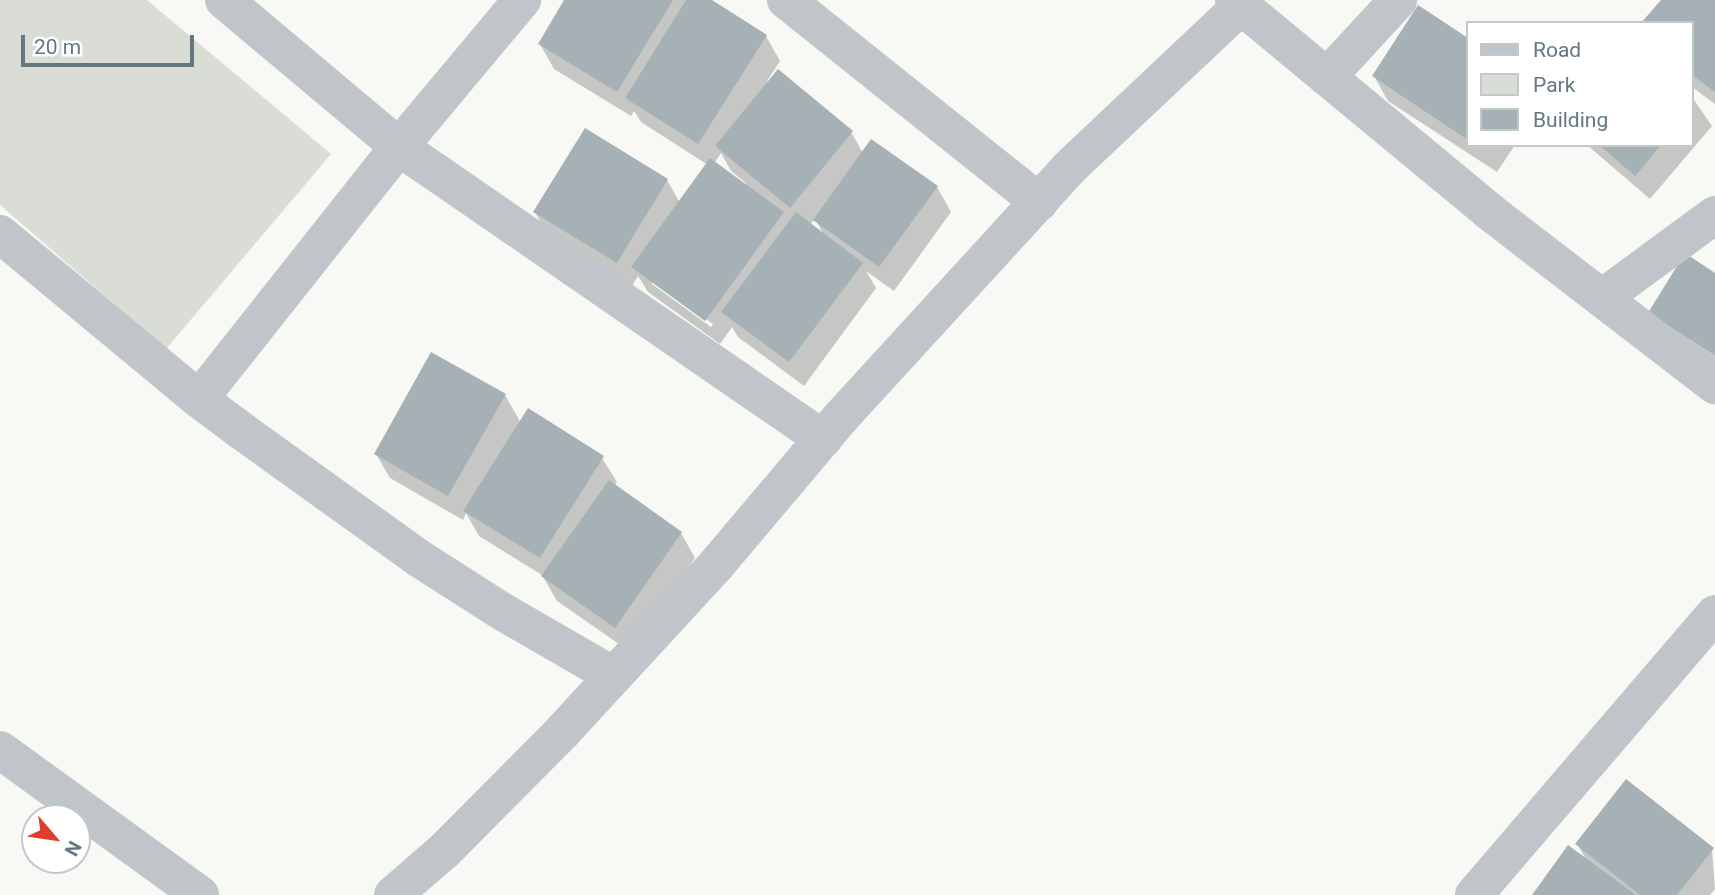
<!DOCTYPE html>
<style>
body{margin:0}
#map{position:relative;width:1715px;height:895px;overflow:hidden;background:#f8f8f5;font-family:Roboto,sans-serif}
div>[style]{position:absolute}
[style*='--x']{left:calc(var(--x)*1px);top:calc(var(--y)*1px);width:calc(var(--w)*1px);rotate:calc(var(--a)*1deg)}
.green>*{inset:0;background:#d9ddd5}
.shadow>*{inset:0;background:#0003}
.building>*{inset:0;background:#a6b1b5}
.street>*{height:38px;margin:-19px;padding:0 19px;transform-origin:19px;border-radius:19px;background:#bfc5c8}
span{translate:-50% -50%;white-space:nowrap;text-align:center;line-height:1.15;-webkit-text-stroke:7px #fff;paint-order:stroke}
.legend{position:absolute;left:1466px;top:21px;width:228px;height:126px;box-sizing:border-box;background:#fff;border:2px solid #c1c9cc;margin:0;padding:9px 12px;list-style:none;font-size:21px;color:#637880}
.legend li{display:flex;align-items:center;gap:14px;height:35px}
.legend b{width:35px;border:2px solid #c1c9cc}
.north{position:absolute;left:21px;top:804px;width:70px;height:70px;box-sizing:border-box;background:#fff;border:2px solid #c1c9cc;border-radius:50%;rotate:119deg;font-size:19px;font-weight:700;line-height:28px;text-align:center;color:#637880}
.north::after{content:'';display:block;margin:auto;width:24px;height:32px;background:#e13d2c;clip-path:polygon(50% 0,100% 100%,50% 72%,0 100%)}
.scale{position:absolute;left:21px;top:35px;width:173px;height:32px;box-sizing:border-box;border:4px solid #637880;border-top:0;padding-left:9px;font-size:21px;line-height:24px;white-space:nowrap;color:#637880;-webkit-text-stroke:5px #fff;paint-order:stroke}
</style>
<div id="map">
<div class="green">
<i style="clip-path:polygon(0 0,147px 0,331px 154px,166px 349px,0 205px)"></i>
</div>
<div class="shadow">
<i style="clip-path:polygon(evenodd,566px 0,709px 0,766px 36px,780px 61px,767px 81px,851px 132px,863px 153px,937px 187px,951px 212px,894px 291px,866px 271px,876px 288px,804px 386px,738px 337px,732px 327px,720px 344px,648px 292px,638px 276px,632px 286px,549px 237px,535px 212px,667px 180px,680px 203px,708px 165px,641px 122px,634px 111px,631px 116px,554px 69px,540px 44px,566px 0,721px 153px,731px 171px,746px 183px,744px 185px,714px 164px,721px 153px,566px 0,815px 219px,824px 235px,810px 225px,815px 219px,566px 0,652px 280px,713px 324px,711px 327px,652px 284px,652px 280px)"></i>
<i style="clip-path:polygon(1663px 0,1715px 0,1715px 104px,1692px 87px,1692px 23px)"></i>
<i style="clip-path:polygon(1419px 8px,1468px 40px,1468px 145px,1515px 145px,1497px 172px,1388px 101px,1374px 76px)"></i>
<i style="clip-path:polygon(1692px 97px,1712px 126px,1650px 199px,1587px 145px,1692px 145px)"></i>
<i style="clip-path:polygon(1715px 275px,1715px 369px,1664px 337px)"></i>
<i style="clip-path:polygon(505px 395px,521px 423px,602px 458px,617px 482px,614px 486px,681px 533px,695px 558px,629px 651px,557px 601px,542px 575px,479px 536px,466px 513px,463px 520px,390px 478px,376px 454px)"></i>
<i style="clip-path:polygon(1577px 844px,1712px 849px,1715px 889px,1710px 895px,1534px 895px,1587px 861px)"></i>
</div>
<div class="building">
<i style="clip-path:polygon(564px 0,673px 0,617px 92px,538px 44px)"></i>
<i style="clip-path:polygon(686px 0,712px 0,767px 35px,698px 144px,625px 98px)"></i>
<i style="clip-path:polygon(1661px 0,1715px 0,1715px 92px,1692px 75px,1692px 23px,1641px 23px)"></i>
<i style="clip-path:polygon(1418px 5px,1468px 38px,1468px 140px,1372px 76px)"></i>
<i style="clip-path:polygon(778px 69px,853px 131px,790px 208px,715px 146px)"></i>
<i style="clip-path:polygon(585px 128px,668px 179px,617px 263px,533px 212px)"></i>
<i style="clip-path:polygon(871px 139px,938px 186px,879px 267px,813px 220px)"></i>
<i style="clip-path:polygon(1599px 145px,1661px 145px,1635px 176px)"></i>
<i style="clip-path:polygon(710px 158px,784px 212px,705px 321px,631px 267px)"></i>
<i style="clip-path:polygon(796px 212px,863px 263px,789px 362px,721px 312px)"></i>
<i style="clip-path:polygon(1685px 253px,1715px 273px,1715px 355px,1648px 313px)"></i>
<i style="clip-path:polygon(431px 352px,506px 394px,448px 496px,374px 454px)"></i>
<i style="clip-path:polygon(528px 408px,604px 456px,540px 558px,463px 511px)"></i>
<i style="clip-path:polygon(609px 480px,682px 532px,615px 628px,541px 576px)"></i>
<i style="clip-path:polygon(1626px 779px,1714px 848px,1677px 895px,1640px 895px,1575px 844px)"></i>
<i style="clip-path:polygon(1568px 845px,1636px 895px,1532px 895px)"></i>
</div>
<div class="street">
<i style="--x:224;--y:0;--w:229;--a:40"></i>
<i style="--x:399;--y:147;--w:515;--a:34.55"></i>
<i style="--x:786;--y:0;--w:324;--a:38.6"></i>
<i style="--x:1234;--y:0;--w:332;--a:39.6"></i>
<i style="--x:1490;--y:212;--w:284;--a:37.6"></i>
<i style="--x:1327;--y:77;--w:105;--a:-47.3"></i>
<i style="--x:0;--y:234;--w:259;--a:39.7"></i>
<i style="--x:199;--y:399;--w:50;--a:36.9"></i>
<i style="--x:239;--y:429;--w:223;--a:35.7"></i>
<i style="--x:420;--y:559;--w:98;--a:32.6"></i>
<i style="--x:503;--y:612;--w:128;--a:30"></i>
<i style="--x:1602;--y:298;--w:140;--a:-36.3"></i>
<i style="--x:199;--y:399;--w:322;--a:-51.6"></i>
<i style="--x:399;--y:147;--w:192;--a:-50.1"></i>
<i style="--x:0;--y:750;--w:247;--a:35.9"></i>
<i style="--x:393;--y:895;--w:69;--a:-40.9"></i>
<i style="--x:445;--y:850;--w:168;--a:-45.2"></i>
<i style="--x:563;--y:731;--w:226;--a:-47.3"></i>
<i style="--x:716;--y:565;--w:195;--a:-49.8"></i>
<i style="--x:842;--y:416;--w:336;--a:-47.5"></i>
<i style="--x:1069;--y:168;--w:236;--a:-43.3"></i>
<i style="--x:1474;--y:895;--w:370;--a:-49.4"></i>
</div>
<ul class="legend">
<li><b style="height:9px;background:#bfc5c8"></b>Road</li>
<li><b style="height:19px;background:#d9ddd5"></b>Park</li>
<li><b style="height:19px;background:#a6b1b5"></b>Building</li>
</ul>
<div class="north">N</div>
<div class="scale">20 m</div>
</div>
